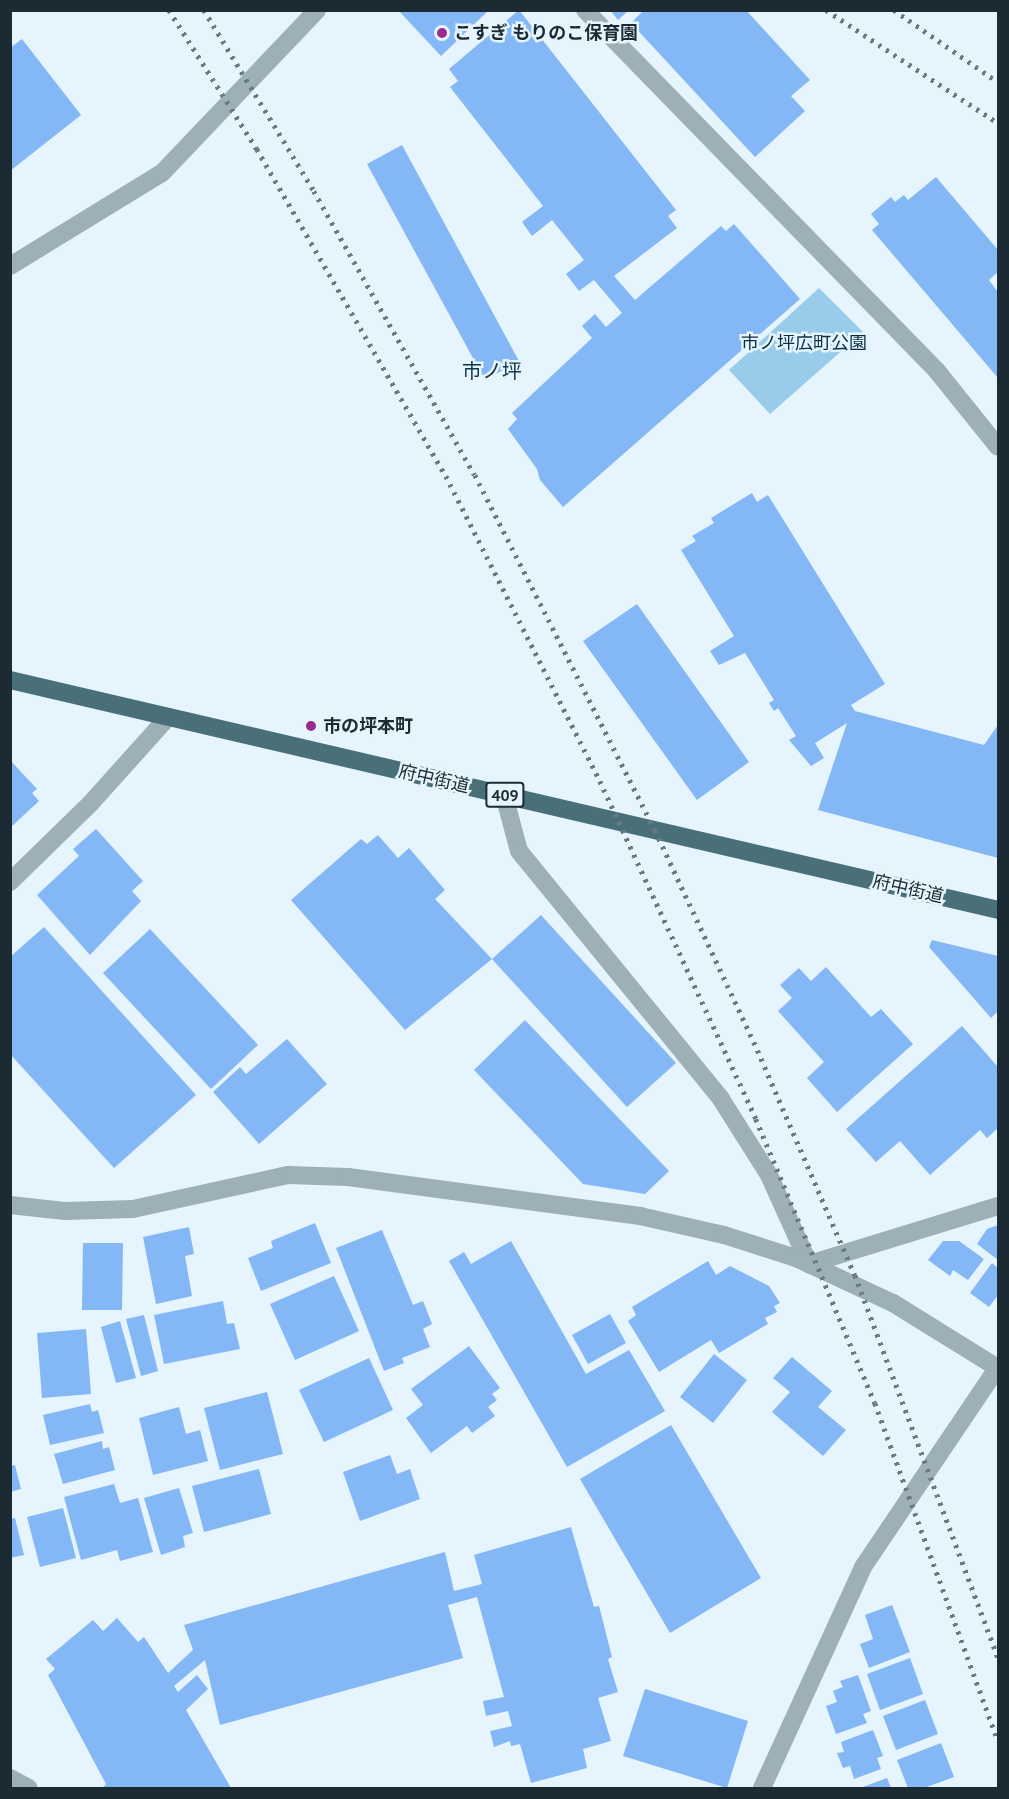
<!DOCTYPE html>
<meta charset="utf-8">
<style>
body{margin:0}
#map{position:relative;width:1009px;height:1799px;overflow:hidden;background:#e5f4fd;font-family:"PT Sans","Noto Sans JP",sans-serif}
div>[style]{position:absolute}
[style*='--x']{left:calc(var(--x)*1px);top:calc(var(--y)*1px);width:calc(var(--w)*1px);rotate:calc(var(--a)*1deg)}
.green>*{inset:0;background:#98ccea}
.building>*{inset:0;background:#83b7f5}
.minor>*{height:18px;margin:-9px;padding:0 9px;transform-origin:9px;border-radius:9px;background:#9db0b5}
.trunk>*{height:18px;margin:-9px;padding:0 9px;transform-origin:9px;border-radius:9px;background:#497079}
.rail>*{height:4.5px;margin-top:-2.25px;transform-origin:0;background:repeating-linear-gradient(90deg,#6b7a82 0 3px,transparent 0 9px)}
.dots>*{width:16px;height:16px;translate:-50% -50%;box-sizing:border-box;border:3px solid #e5f4fd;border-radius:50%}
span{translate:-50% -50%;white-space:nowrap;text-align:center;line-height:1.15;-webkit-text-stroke:5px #e5f4fd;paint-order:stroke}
.shield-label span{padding:2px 4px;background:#e5f4fd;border:2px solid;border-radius:4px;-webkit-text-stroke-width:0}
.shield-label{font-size:16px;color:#1c2b33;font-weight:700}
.poi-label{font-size:18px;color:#1c2b33;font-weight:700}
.left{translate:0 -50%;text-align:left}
.park-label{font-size:18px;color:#062e40}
.street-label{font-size:18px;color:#1c2b33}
.neighbourhood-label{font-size:20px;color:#123445}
.frame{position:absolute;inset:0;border:12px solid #1c2b33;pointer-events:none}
</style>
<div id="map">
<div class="green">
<i style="clip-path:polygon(819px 288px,863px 332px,770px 414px,729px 370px)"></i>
</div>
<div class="building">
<i style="clip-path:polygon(398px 10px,489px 10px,441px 56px)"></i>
<i style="clip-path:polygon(519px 10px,676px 210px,668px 216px,677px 228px,614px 276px,635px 300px,721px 226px,726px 231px,734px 224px,800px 299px,563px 507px,540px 480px,537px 469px,508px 429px,517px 419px,512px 413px,592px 338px,582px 326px,595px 314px,606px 327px,622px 313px,594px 280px,579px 291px,566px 274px,584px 260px,552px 220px,532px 236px,522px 222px,543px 206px,450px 87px,458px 81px,449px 69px)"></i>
<i style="clip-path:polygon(610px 10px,629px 10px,618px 20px)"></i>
<i style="clip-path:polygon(644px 10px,746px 10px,810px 80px,791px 96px,805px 111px,755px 157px,631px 23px)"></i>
<i style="clip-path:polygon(22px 39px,81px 115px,10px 171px,10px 48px)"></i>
<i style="clip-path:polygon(402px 145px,519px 361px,485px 380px,367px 164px)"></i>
<i style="clip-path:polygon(936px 177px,998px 250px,998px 272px,989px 280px,998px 292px,998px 378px,872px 230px,879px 224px,871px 214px,891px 197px,895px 202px,904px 195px,908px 200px)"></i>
<i style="clip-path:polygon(752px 493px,757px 502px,768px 495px,885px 684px,851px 705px,855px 711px,984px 745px,998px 725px,998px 858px,818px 810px,847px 723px,815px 743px,824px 758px,811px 766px,789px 740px,796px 736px,778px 708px,774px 711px,769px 703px,774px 700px,745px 653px,719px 665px,710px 651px,734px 636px,681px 550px,696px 541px,692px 536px,714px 523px,711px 518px)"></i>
<i style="clip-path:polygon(637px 604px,749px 762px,697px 800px,583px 641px)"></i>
<i style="clip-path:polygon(10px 760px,37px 789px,32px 793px,39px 801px,10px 828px)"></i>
<i style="clip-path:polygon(96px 829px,143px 881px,132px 891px,141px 901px,90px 955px,37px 895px,79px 856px,73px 849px)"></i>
<i style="clip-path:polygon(378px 835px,398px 858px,409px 848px,445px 890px,435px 899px,492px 959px,405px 1030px,291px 900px,361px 839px,367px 844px)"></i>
<i style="clip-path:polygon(541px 915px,676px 1063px,627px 1107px,492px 959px)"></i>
<i style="clip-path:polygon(44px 927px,196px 1095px,114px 1168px,10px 1054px,10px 957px)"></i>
<i style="clip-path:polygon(150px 929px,258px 1045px,211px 1089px,103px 973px)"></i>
<i style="clip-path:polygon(932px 940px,998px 956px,998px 1011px,991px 1018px,929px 947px)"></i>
<i style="clip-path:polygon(826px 967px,871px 1017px,881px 1009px,913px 1044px,837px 1112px,807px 1078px,824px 1062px,778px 1011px,792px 998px,780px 985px,799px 968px,811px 981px)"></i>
<i style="clip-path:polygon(525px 1020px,669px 1171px,645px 1194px,583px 1184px,474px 1070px)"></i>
<i style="clip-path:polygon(962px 1026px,998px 1067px,998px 1128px,987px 1138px,980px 1130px,930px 1175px,900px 1141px,876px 1162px,846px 1129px)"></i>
<i style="clip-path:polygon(287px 1039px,327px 1084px,259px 1144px,213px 1092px,240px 1067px,246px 1074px)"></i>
<i style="clip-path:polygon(315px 1223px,331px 1263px,261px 1291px,248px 1258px,273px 1248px,271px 1241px)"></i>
<i style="clip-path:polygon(998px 1225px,998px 1260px,977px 1244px,987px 1229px)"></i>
<i style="clip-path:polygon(189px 1227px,194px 1254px,185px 1256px,192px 1296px,156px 1304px,143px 1237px)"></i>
<i style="clip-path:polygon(382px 1230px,413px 1305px,423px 1301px,432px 1324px,423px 1329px,430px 1347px,402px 1358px,404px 1363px,384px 1371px,336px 1248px)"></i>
<i style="clip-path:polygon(511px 1241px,586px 1374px,629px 1350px,665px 1411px,567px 1467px,449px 1261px,464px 1252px,471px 1264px)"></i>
<i style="clip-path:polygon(943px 1241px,959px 1241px,984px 1259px,968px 1280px,953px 1270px,950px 1276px,928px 1260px)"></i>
<i style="clip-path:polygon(83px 1243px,123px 1243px,122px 1310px,82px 1310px)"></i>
<i style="clip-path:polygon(708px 1261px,716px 1275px,730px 1266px,769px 1286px,780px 1303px,774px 1306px,777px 1312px,765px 1318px,768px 1324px,719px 1353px,711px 1340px,659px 1372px,628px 1321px,636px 1315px,632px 1307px)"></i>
<i style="clip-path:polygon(992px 1263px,998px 1268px,998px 1295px,989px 1307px,970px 1293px)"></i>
<i style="clip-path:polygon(334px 1276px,359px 1331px,295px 1360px,270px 1304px)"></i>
<i style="clip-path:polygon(223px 1301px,227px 1324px,234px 1323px,240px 1349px,164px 1364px,154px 1315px)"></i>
<i style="clip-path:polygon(610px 1314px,626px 1343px,588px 1364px,572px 1335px)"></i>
<i style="clip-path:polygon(144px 1315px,158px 1371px,141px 1376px,126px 1319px)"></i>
<i style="clip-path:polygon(120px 1321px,136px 1378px,116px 1383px,101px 1327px)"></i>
<i style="clip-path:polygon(86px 1329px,91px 1394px,42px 1398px,37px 1333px)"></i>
<i style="clip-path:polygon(469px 1346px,500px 1388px,492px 1394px,497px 1400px,488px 1407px,495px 1416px,472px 1433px,467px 1426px,431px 1453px,406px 1418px,423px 1405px,411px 1389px)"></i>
<i style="clip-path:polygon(714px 1354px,747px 1380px,713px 1423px,680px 1397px)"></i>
<i style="clip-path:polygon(792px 1357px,832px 1391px,818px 1407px,846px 1430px,823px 1456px,772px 1412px,790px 1392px,773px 1378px)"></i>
<i style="clip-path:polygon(369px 1358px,393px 1410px,324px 1442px,299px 1390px)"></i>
<i style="clip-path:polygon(267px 1392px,283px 1454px,220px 1470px,204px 1408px)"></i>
<i style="clip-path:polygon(90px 1404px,92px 1412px,98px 1410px,104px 1433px,50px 1445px,43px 1415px)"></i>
<i style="clip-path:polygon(179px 1407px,186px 1434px,200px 1430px,208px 1461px,153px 1475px,139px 1418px)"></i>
<i style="clip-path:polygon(671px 1425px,761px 1578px,670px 1633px,580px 1479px)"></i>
<i style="clip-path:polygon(102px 1441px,103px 1449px,109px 1447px,115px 1470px,63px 1484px,54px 1454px)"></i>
<i style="clip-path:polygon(390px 1455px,397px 1474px,410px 1469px,420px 1499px,360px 1521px,343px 1472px)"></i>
<i style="clip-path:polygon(15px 1465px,21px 1489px,10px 1492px,10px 1466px)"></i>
<i style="clip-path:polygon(259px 1469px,271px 1514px,204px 1532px,192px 1486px)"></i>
<i style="clip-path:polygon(114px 1484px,120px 1503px,138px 1498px,153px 1552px,120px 1561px,117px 1550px,81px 1560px,64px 1497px)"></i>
<i style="clip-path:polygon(179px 1488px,193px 1533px,183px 1536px,185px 1547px,161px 1555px,144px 1498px)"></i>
<i style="clip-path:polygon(63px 1508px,76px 1558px,40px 1567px,27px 1517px)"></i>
<i style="clip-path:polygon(15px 1518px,24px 1555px,10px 1558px,10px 1519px)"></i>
<i style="clip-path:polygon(571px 1527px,594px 1607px,599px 1606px,612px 1657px,608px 1659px,618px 1692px,598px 1698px,611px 1741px,583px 1749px,587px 1768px,531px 1783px,520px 1744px,511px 1746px,510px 1741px,494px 1747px,490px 1731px,512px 1726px,508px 1711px,486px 1716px,483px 1701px,504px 1697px,477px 1597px,448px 1605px,463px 1658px,220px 1725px,205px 1660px,174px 1686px,178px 1692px,197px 1675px,208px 1689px,186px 1710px,231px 1788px,103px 1788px,106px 1784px,48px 1675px,55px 1669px,46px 1659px,93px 1620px,103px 1631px,117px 1618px,138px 1642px,144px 1637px,168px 1673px,193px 1650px,184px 1625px,445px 1552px,454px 1591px,482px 1584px,474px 1555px)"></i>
<i style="clip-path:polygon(892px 1605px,910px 1652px,869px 1668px,860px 1644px,873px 1639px,865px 1615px)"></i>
<i style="clip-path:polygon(910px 1658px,923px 1694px,880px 1710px,867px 1674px)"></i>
<i style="clip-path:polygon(858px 1675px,871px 1711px,863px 1714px,867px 1723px,836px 1734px,826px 1706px,837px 1702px,833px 1691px,843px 1687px,840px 1681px)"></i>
<i style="clip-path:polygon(645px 1689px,748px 1721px,727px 1788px,623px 1756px)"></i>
<i style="clip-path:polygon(925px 1700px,938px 1734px,896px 1750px,883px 1716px)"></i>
<i style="clip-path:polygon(873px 1730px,883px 1756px,877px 1758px,881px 1769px,854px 1779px,850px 1766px,843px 1768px,837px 1753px,844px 1752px,841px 1742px)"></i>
<i style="clip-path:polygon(941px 1743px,954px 1777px,924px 1788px,908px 1788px,897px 1760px)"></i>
<i style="clip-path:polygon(887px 1778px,891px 1788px,860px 1788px)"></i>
</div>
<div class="minor">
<i style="--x:585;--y:10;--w:504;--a:45.72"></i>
<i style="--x:937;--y:371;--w:97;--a:51.2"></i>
<i style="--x:10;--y:266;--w:178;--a:-31.5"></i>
<i style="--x:162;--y:173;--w:225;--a:-46.4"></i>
<i style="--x:504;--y:795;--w:58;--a:75"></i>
<i style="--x:519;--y:851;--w:320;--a:50.8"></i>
<i style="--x:721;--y:1099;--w:90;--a:57.7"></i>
<i style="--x:769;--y:1175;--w:98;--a:65.8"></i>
<i style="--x:809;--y:1264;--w:198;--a:-17.1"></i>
<i style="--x:10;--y:882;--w:112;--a:-44.3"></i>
<i style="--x:90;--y:804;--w:117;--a:-48.1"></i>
<i style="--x:10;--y:1205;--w:55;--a:6.2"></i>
<i style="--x:65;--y:1211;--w:68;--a:-1.7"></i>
<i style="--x:133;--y:1209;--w:159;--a:-12.4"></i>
<i style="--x:288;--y:1175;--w:60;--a:1.9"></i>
<i style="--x:348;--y:1177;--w:295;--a:7.6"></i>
<i style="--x:640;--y:1216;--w:86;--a:12.7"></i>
<i style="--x:724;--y:1235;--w:76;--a:17.7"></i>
<i style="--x:796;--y:1258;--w:107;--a:24.9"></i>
<i style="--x:893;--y:1303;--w:123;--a:31.8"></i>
<i style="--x:10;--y:1778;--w:21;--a:28"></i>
<i style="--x:762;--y:1788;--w:243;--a:-65.4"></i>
<i style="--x:863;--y:1567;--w:241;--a:-56"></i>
</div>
<div class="trunk">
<i style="--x:10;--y:680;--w:1014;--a:13.1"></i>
</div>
<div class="rail">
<i style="--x:169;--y:10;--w:165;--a:57.7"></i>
<i style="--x:257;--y:149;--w:378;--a:60"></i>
<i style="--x:446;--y:476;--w:342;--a:63.2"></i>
<i style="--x:600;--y:781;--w:372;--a:65.2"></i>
<i style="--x:756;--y:1119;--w:308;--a:67.3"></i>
<i style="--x:875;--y:1403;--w:360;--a:70"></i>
<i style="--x:204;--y:10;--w:212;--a:58.7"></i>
<i style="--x:314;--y:191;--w:326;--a:60.5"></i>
<i style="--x:475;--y:475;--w:398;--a:63.1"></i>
<i style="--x:655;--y:830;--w:234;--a:65"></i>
<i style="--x:754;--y:1042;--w:254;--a:66.6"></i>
<i style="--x:855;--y:1275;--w:408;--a:69.5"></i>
<i style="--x:826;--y:10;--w:206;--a:33.3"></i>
<i style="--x:894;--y:10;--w:126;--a:34.7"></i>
</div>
<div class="dots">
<i style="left:442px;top:33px;background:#992c8d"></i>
<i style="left:311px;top:726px;background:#992c8d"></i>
</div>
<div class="shield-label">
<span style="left:505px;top:795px">409</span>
</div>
<div class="poi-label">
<span class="left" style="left:454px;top:33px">こすぎ もりのこ保育園</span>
<span class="left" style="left:323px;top:726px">市の坪本町</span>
</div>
<div class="park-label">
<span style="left:804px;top:343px">市ノ坪広町公園</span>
</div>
<div class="street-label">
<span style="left:434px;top:779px;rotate:13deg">府中街道</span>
<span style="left:908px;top:889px;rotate:13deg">府中街道</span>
</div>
<div class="neighbourhood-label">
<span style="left:492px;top:371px">市ノ坪</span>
</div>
<div class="frame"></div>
</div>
